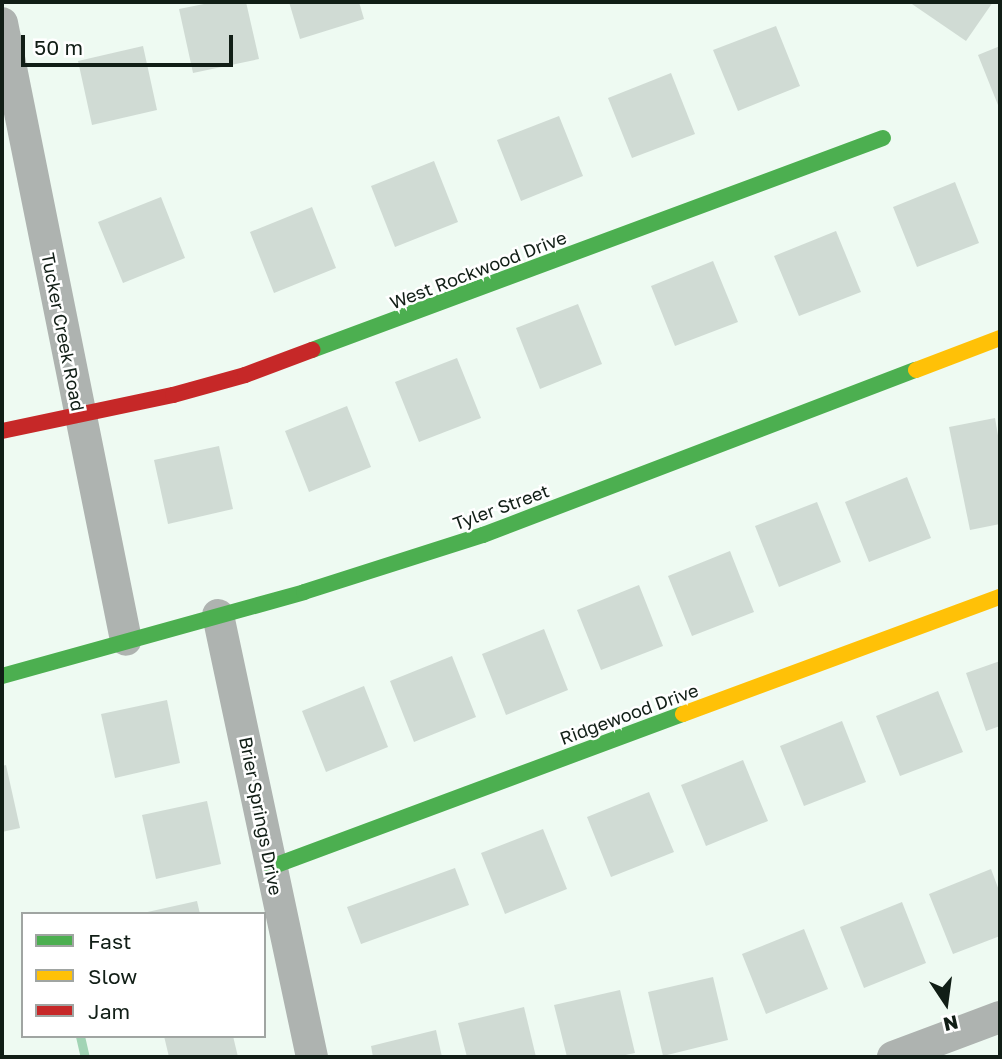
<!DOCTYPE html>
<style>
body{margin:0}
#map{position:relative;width:1002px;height:1059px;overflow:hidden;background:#eefaf2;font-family:"Golos Text",sans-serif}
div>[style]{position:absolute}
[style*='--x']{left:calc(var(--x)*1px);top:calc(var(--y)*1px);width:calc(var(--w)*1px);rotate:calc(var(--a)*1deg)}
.stream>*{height:9px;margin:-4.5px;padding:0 4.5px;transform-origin:4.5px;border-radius:4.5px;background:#a2d4b5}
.building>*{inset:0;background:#d0dbd4}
.street>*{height:32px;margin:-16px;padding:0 16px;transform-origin:16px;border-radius:16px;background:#aeb3b0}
.fast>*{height:16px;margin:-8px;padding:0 8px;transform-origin:8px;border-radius:8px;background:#4caf50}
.slow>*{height:16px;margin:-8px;padding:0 8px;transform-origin:8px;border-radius:8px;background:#ffc107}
.jam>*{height:16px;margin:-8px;padding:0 8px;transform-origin:8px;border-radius:8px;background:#c62828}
span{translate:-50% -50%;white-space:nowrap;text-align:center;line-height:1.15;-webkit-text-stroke:5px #fff;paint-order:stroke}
.street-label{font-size:18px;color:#111e16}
.frame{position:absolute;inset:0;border:4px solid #111e16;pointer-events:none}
.legend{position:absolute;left:21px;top:912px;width:245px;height:126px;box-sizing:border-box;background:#fff;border:2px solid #a0a5a2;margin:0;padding:9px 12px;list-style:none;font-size:21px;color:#111e16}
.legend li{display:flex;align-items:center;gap:14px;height:35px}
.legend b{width:35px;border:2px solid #a0a5a2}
.north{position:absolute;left:911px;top:968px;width:70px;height:70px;-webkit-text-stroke:5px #fff;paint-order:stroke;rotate:167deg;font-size:19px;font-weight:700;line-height:28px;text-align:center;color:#111e16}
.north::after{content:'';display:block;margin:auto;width:24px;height:32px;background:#111e16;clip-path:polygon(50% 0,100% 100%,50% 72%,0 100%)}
.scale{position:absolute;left:21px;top:35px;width:212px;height:32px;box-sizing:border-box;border:4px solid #111e16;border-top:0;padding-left:9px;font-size:21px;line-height:24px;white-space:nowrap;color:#111e16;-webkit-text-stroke:5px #fff;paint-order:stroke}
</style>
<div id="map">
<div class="stream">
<i style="--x:80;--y:1036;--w:22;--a:77"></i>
</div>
<div class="building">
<i style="clip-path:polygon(214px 2px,246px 2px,259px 59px,193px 73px,179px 9px)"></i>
<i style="clip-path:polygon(289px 2px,359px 2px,364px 19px,300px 39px)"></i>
<i style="clip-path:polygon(909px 2px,993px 2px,966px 41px)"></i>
<i style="clip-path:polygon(776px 26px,800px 86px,738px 111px,713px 50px)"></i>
<i style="clip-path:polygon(143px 46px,157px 110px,92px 125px,78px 61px)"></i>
<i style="clip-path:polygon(1000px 46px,1000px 110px,978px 55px)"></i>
<i style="clip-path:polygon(671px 73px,695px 134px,632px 158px,608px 98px)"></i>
<i style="clip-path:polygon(559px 116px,583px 176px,521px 201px,497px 140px)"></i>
<i style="clip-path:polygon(434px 161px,458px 222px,395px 247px,371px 186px)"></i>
<i style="clip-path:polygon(955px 182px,979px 243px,917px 267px,893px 207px)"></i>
<i style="clip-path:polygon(161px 197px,185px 258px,123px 283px,98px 222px)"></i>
<i style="clip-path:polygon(312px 207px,336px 268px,274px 293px,250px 232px)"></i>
<i style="clip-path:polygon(836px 231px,861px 292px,799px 316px,774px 256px)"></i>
<i style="clip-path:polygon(713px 261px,738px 322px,675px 346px,651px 286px)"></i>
<i style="clip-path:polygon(578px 304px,602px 364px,540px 389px,516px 328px)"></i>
<i style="clip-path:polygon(457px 358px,481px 418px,419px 442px,395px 382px)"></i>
<i style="clip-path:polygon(347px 406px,371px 467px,309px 492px,285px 431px)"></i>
<i style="clip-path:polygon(995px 418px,1000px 447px,1000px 524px,970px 530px,949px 427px)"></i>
<i style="clip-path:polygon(219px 446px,233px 509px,168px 524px,154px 460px)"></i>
<i style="clip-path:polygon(907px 477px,931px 538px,869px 562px,845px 502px)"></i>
<i style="clip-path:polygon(817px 502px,841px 562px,779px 587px,755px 526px)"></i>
<i style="clip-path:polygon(730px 551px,754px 612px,692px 636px,668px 576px)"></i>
<i style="clip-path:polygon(639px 585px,663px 646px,601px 670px,577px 610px)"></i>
<i style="clip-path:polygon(544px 629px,568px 690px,506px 715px,482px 654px)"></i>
<i style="clip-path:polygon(452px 656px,476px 717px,414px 742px,390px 681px)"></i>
<i style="clip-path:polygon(1000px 661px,1000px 726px,986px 731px,966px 673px)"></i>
<i style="clip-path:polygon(364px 686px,388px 747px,326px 772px,302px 711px)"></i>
<i style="clip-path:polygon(938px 691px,963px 752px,900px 776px,876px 716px)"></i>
<i style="clip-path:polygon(167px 700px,180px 763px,115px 778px,101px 714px)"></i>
<i style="clip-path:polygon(842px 721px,866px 782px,804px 806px,780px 746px)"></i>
<i style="clip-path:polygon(743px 760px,768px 821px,706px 846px,681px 785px)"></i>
<i style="clip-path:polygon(6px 765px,20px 828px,2px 832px,2px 766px)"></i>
<i style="clip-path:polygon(649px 792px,674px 852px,611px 877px,587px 817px)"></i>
<i style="clip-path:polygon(207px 801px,221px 864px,156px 879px,142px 815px)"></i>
<i style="clip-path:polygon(543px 829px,567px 889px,505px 914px,481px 853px)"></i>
<i style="clip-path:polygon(455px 868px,469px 905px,361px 944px,347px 907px)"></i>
<i style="clip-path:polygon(991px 869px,1000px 893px,1000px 936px,953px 954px,929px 894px)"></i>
<i style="clip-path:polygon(197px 901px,200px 914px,143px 914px,143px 913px)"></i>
<i style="clip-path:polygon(902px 902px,926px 963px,864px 988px,840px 927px)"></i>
<i style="clip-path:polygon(804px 929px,828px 989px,766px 1014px,742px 954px)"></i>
<i style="clip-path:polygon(713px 977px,728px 1040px,663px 1056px,648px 992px)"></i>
<i style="clip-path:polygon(620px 990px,635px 1053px,616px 1057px,567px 1057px,554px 1005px)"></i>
<i style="clip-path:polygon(524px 1007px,536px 1057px,467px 1057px,458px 1023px)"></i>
<i style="clip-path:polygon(436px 1030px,442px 1057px,373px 1057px,371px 1046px)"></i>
<i style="clip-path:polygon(164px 1036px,233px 1036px,238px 1057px,169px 1057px)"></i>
</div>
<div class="street">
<i style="--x:2;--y:23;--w:629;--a:78.64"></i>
<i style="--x:218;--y:615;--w:452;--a:78"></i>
<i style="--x:893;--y:1057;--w:114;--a:-20.5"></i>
</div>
<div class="fast">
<i style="--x:312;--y:350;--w:609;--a:-20.37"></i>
<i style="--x:2;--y:676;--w:313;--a:-15.5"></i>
<i style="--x:304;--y:592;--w:188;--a:-17.7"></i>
<i style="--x:483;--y:535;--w:463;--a:-20.9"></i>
<i style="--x:271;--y:867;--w:439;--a:-20.4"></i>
</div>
<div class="slow">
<i style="--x:916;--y:370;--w:90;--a:-20.9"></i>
<i style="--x:683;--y:714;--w:338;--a:-20.3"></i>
</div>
<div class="jam">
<i style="--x:2;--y:431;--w:175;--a:-11.9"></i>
<i style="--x:173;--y:395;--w:75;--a:-15.5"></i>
<i style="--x:245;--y:375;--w:72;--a:-20.5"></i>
</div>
<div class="street-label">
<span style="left:478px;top:270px;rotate:-21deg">West Rockwood Drive</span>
<span style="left:63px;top:332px;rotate:79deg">Tucker Creek Road</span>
<span style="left:501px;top:507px;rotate:-20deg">Tyler Street</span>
<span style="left:629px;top:714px;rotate:-20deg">Ridgewood Drive</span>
<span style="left:261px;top:816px;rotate:79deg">Brier Springs Drive</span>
</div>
<div class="frame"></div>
<ul class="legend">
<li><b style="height:9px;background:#4caf50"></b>Fast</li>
<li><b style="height:9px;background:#ffc107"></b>Slow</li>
<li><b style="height:9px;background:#c62828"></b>Jam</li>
</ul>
<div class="north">N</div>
<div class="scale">50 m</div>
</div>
